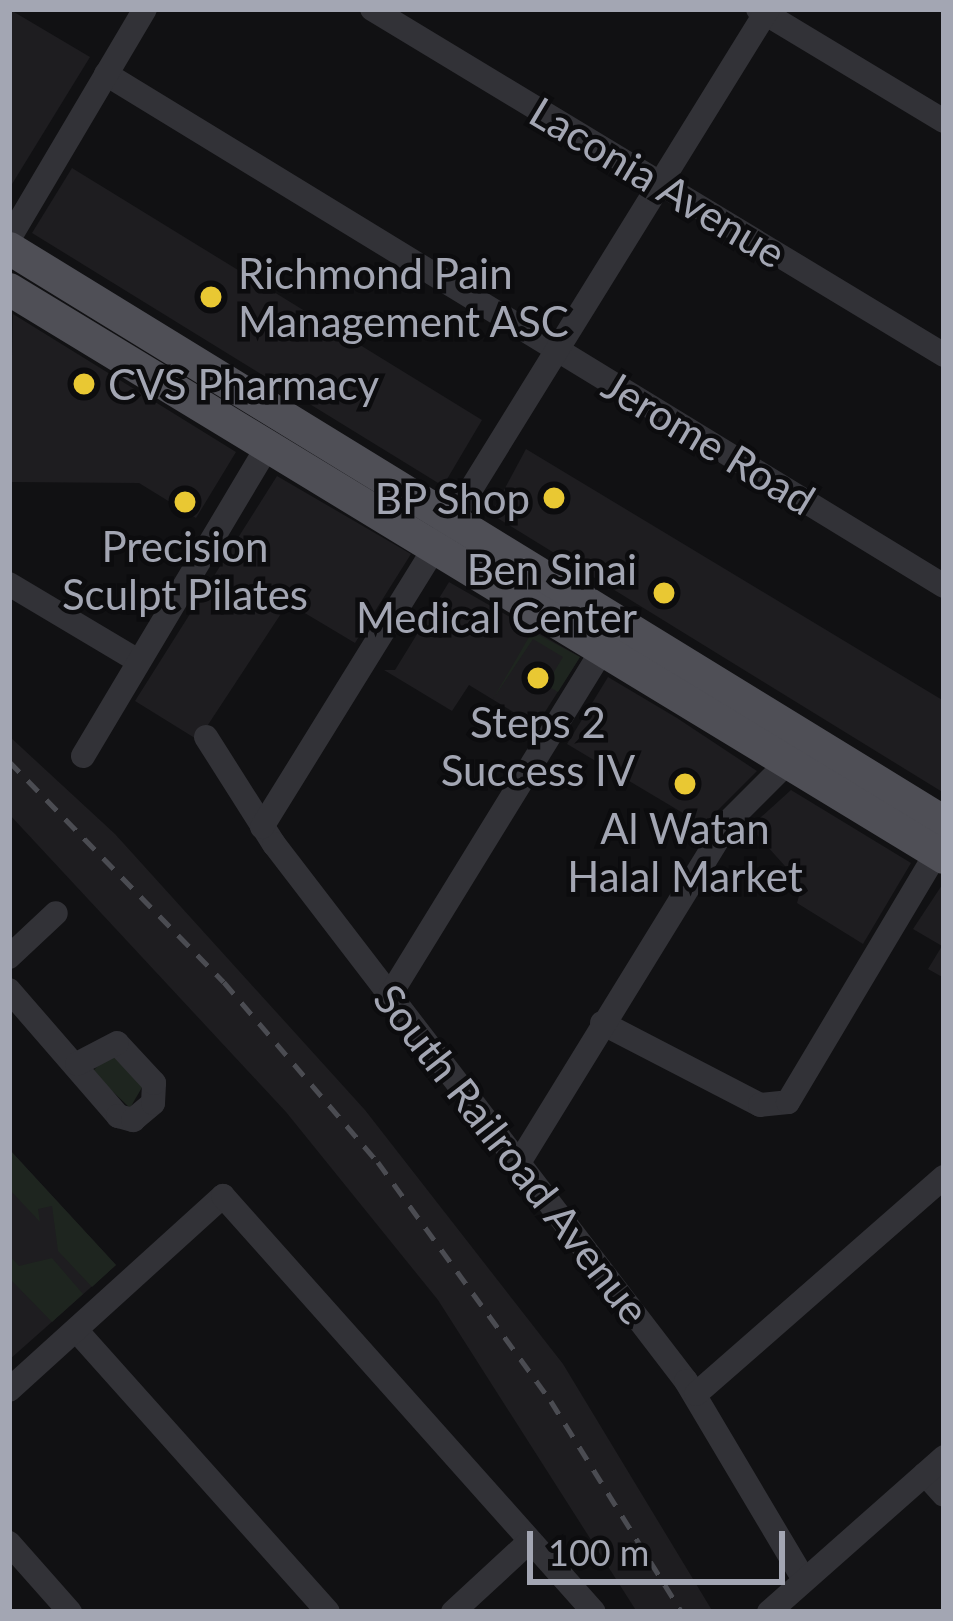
<!DOCTYPE html>
<style>
body{margin:0}
#map{position:relative;width:953px;height:1621px;overflow:hidden;background:#111113;font-family:Lato,sans-serif}
div>[style]{position:absolute}
[style*='--x']{left:calc(var(--x)*1px);top:calc(var(--y)*1px);width:calc(var(--w)*1px);rotate:calc(var(--a)*1deg)}
.built>*{inset:0;background:#1e1d20}
.green>*{inset:0;background:#1e251f}
.minor>*{height:24px;margin:-12px;padding:0 12px;transform-origin:12px;border-radius:12px;background:#323237}
.major>*{height:33px;margin:-16.5px;padding:0 16.5px;transform-origin:16.5px;border-radius:16.5px;background:#4f4f56}
.rail>*{height:4.5px;margin-top:-2.25px;transform-origin:0;background:repeating-linear-gradient(90deg,#4b4c52 0 15px,transparent 0 27px)}
.dots>*{width:33px;height:33px;translate:-50% -50%;box-sizing:border-box;border:6px solid #0c0c0e;border-radius:50%}
span{translate:-50% -50%;white-space:nowrap;text-align:center;line-height:1.15;-webkit-text-stroke:9px #0c0c0e;paint-order:stroke}
.street-label{font-size:42px;color:#a3a6b3}
.poi-label{font-size:42px;color:#a3a6b3}
.left{translate:0 -50%;text-align:left}
.right{translate:-100% -50%;text-align:right}
.frame{position:absolute;inset:0;border:12px solid #a3a6b3;pointer-events:none}
.scale{position:absolute;left:527px;top:1531px;width:258px;height:54px;box-sizing:border-box;border:6px solid #a3a6b3;border-top:0;padding-left:15px;font-size:36px;line-height:42px;white-space:nowrap;color:#a3a6b3;-webkit-text-stroke:9px #0c0c0e;paint-order:stroke}
</style>
<div id="map">
<div class="built">
<i style="clip-path:polygon(9px 9px,90px 57px,9px 189px)"></i>
<i style="clip-path:polygon(72px 168px,482px 420px,443px 486px,32px 233px)"></i>
<i style="clip-path:polygon(13px 314px,236px 452px,196px 518px,139px 483px,9px 482px)"></i>
<i style="clip-path:polygon(526px 449px,944px 701px,944px 793px,491px 514px)"></i>
<i style="clip-path:polygon(277px 476px,411px 554px,355px 643px,288px 603px,198px 740px,135px 701px)"></i>
<i style="clip-path:polygon(449px 582px,580px 657px,536px 726px,469px 685px,452px 711px,384px 670px,395px 670px)"></i>
<i style="clip-path:polygon(608px 677px,677px 718px,757px 771px,703px 825px,567px 744px)"></i>
<i style="clip-path:polygon(9px 736px,115px 834px,365px 1110px,563px 1364px,713px 1612px,637px 1612px,438px 1300px,286px 1112px,9px 814px)"></i>
<i style="clip-path:polygon(791px 790px,911px 863px,863px 944px,797px 903px,802px 885px,750px 827px)"></i>
<i style="clip-path:polygon(944px 882px,944px 978px,928px 969px,942px 946px,913px 929px)"></i>
<i style="clip-path:polygon(9px 1149px,116px 1265px,9px 1360px)"></i>
</div>
<div class="green">
<i style="clip-path:polygon(509px 619px,580px 657px,558px 692px,546px 685px,563px 657px,533px 639px,493px 699px,529px 637px)"></i>
<i style="clip-path:polygon(111px 1052px,144px 1084px,130px 1108px,92px 1072px)"></i>
<i style="clip-path:polygon(9px 1149px,116px 1265px,92px 1287px,58px 1251px,52px 1206px,38px 1209px,40px 1222px,9px 1189px)"></i>
<i style="clip-path:polygon(9px 1255px,19px 1266px,52px 1258px,83px 1294px,52px 1322px,9px 1278px)"></i>
</div>
<div class="minor">
<i style="--x:372;--y:9;--w:669;--a:31.17"></i>
<i style="--x:758;--y:9;--w:217;--a:31.1"></i>
<i style="--x:106;--y:74;--w:982;--a:31.42"></i>
<i style="--x:9;--y:239;--w:267;--a:-59.4"></i>
<i style="--x:9;--y:584;--w:150;--a:30.8"></i>
<i style="--x:206;--y:737;--w:127;--a:57.6"></i>
<i style="--x:274;--y:844;--w:677;--a:52.5"></i>
<i style="--x:686;--y:1381;--w:231;--a:59.3"></i>
<i style="--x:83;--y:756;--w:360;--a:-59.2"></i>
<i style="--x:262;--y:827;--w:962;--a:-58.26"></i>
<i style="--x:9;--y:957;--w:64;--a:-43.1"></i>
<i style="--x:9;--y:990;--w:167;--a:49.1"></i>
<i style="--x:118;--y:1116;--w:16;--a:15"></i>
<i style="--x:133;--y:1120;--w:26;--a:-40"></i>
<i style="--x:153;--y:1103;--w:20;--a:-87"></i>
<i style="--x:154;--y:1083;--w:54;--a:-132.8"></i>
<i style="--x:117;--y:1043;--w:45;--a:152.3"></i>
<i style="--x:390;--y:995;--w:406;--a:-58.4"></i>
<i style="--x:602;--y:1023;--w:178;--a:27.4"></i>
<i style="--x:760;--y:1105;--w:28;--a:-6"></i>
<i style="--x:788;--y:1102;--w:305;--a:-59.2"></i>
<i style="--x:520;--y:1161;--w:400;--a:-58.4"></i>
<i style="--x:730;--y:820;--w:82;--a:-45"></i>
<i style="--x:76;--y:1330;--w:378;--a:48.2"></i>
<i style="--x:9;--y:1390;--w:289;--a:-42.2"></i>
<i style="--x:223;--y:1196;--w:557;--a:48.27"></i>
<i style="--x:696;--y:1394;--w:330;--a:-41.2"></i>
<i style="--x:925;--y:1474;--w:28;--a:48"></i>
<i style="--x:9;--y:1543;--w:92;--a:48.5"></i>
<i style="--x:453;--y:1612;--w:105;--a:-42.7"></i>
<i style="--x:769;--y:1612;--w:234;--a:-41.5"></i>
</div>
<div class="major">
<i style="--x:9;--y:248;--w:1097;--a:31.55"></i>
<i style="--x:9;--y:289;--w:1094;--a:31.28"></i>
</div>
<div class="rail">
<i style="--x:9;--y:761;--w:308;--a:45.8"></i>
<i style="--x:224;--y:982;--w:237;--a:49.5"></i>
<i style="--x:378;--y:1162;--w:295;--a:54.1"></i>
<i style="--x:551;--y:1401;--w:248;--a:58.2"></i>
</div>
<div class="dots">
<i style="left:211px;top:297px;background:#e9c833"></i>
<i style="left:84px;top:384px;background:#e9c833"></i>
<i style="left:554px;top:498px;background:#e9c833"></i>
<i style="left:185px;top:502px;background:#e9c833"></i>
<i style="left:664px;top:593px;background:#e9c833"></i>
<i style="left:538px;top:678px;background:#e9c833"></i>
<i style="left:685px;top:784px;background:#e9c833"></i>
</div>
<div class="street-label">
<span style="left:658px;top:182px;rotate:31deg">Laconia Avenue</span>
<span style="left:709px;top:442px;rotate:31deg">Jerome Road</span>
<span style="left:512px;top:1154px;rotate:52deg">South Railroad Avenue</span>
</div>
<div class="poi-label">
<span class="left" style="left:238px;top:297px">Richmond Pain<br>Management ASC</span>
<span class="left" style="left:108px;top:384px">CVS Pharmacy</span>
<span class="right" style="left:530px;top:498px">BP Shop</span>
<span style="left:185px;top:570px">Precision<br>Sculpt Pilates</span>
<span class="right" style="left:637px;top:593px">Ben Sinai<br>Medical Center</span>
<span style="left:538px;top:746px">Steps 2<br>Success IV</span>
<span style="left:685px;top:852px">Al Watan<br>Halal Market</span>
</div>
<div class="frame"></div>
<div class="scale">100 m</div>
</div>
